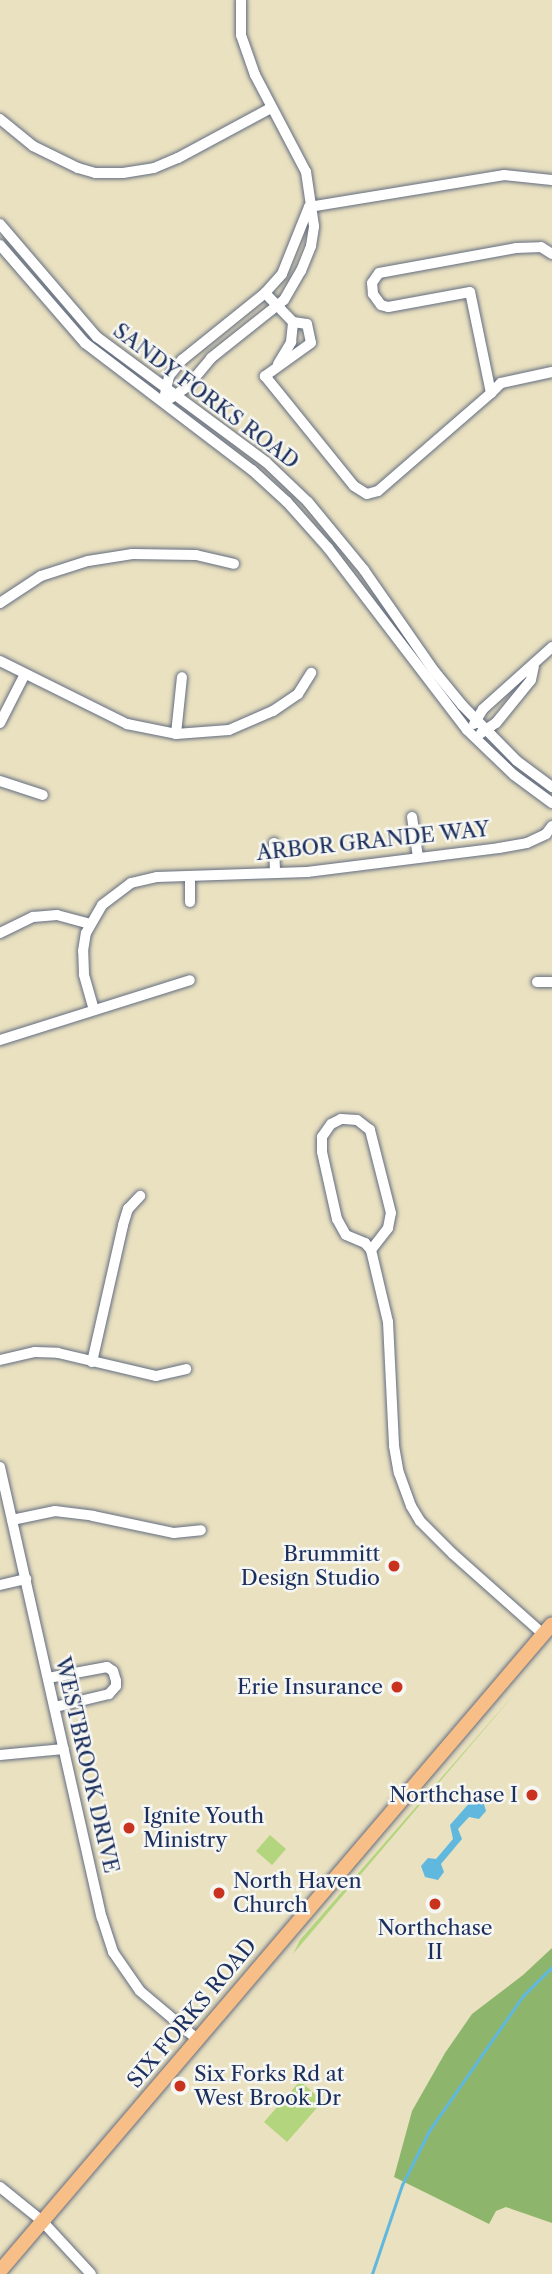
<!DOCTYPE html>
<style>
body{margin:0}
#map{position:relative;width:552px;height:2274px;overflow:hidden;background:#eae1c0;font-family:"Libre Caslon Text",serif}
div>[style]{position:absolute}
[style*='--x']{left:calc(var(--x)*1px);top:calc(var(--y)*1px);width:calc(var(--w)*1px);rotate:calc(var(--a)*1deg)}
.green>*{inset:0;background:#b2d57d}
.forest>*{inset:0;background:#8db66c}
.water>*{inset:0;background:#61b8de}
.stream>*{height:2.5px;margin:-1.25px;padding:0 1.25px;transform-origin:1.25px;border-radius:1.25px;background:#61b8de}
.roads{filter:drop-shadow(0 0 2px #636d80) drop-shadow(0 0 2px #636d80)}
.minor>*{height:10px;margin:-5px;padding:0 5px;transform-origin:5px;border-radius:5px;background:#fff}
.major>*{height:14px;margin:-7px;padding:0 7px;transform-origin:7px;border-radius:7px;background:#f7be87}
.dots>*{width:19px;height:19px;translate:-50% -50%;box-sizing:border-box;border:4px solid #f6f6f2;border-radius:50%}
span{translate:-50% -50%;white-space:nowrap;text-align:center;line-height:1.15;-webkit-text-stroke:5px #f6f6f2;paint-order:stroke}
.street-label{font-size:21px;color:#1b2f5e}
.poi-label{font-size:21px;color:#1b2f5e}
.right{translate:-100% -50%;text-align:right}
.left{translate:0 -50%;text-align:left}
</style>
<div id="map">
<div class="green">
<i style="clip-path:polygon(517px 1691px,293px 1954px,300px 1940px)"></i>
<i style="clip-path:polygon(270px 1835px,286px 1849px,272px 1865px,256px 1851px)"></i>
<i style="clip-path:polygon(300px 2081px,323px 2101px,287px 2142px,264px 2122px)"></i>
</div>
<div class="forest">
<i style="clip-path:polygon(552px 1948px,552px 2223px,506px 2207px,496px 2211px,489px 2224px,394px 2177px,412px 2111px,445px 2053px,472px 2014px,523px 1975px)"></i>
</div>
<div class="water">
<i style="clip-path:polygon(472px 1800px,483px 1801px,486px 1811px,479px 1819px,469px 1817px,458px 1829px,462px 1839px,441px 1864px,444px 1872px,438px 1880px,425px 1877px,421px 1866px,428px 1858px,436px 1859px,453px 1839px,450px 1825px)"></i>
</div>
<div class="stream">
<i style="--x:372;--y:2274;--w:94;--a:-71.4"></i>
<i style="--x:402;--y:2185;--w:60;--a:-63.4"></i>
<i style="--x:429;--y:2131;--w:165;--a:-55.2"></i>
<i style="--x:523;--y:1996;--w:41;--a:-45"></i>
</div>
<div class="roads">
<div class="minor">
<i style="--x:0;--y:119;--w:43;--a:39.3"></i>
<i style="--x:33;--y:146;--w:50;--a:26.1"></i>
<i style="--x:78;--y:168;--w:18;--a:16"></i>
<i style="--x:95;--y:173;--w:28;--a:0"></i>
<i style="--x:123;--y:173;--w:31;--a:-9"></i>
<i style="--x:154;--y:168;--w:26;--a:-23"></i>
<i style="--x:178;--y:158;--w:106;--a:-28.3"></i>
<i style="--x:309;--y:207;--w:198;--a:-9.3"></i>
<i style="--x:504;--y:175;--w:48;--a:5.9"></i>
<i style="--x:0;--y:224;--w:149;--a:49.4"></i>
<i style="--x:97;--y:337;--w:210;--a:36.5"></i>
<i style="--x:266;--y:462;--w:58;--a:43.6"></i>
<i style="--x:308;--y:502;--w:88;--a:50.5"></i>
<i style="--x:364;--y:570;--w:124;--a:55.2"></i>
<i style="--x:435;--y:672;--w:43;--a:50.7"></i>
<i style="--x:462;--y:705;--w:78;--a:45.5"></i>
<i style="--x:517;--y:761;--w:44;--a:36.6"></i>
<i style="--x:0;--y:245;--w:130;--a:49.1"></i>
<i style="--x:85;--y:343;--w:210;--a:37.3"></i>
<i style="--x:252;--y:470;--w:47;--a:42.4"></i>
<i style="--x:287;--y:502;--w:62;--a:48.3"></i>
<i style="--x:328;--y:548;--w:229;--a:52.6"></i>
<i style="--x:467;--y:730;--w:65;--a:43.8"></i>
<i style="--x:514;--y:775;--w:47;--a:36.4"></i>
<i style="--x:265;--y:293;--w:40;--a:46"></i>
<i style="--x:293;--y:322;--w:14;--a:8"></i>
<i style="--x:307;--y:324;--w:19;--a:78"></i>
<i style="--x:311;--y:343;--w:57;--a:144.3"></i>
<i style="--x:265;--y:376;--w:141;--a:51"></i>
<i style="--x:354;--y:486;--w:15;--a:32"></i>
<i style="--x:367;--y:494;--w:11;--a:-15"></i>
<i style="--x:378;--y:491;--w:150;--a:-40.9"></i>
<i style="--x:491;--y:393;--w:103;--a:-101.7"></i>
<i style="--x:470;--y:292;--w:83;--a:169.6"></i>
<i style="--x:388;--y:307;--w:7;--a:-164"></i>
<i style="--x:381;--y:305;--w:14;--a:-126"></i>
<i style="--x:373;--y:294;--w:11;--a:-95"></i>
<i style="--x:372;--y:283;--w:12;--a:-55"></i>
<i style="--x:379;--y:273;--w:139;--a:-10.3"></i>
<i style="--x:516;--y:248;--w:25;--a:-2"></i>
<i style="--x:541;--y:247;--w:13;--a:32"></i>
<i style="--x:278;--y:364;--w:26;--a:-59"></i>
<i style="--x:291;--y:342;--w:20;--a:-84"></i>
<i style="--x:491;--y:393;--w:14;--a:-45"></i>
<i style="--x:501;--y:383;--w:52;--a:-12.2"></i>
<i style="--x:165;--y:394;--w:18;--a:-77"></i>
<i style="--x:169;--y:376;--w:21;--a:-51"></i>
<i style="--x:182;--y:360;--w:107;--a:-38.9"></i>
<i style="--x:265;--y:293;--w:25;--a:-48"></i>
<i style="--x:282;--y:274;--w:72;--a:-68.1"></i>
<i style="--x:171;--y:398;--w:19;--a:-35"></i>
<i style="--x:187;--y:387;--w:38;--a:-50"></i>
<i style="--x:211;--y:358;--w:93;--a:-38.5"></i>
<i style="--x:284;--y:300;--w:34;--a:-60"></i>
<i style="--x:301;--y:271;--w:27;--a:-68"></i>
<i style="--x:311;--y:246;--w:20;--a:-81"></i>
<i style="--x:314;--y:226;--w:55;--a:-98.4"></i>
<i style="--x:306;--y:172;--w:110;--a:-117.7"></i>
<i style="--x:255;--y:75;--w:42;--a:-109.3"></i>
<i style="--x:241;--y:35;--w:35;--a:-90"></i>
<i style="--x:0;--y:603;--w:49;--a:-33.4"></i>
<i style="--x:41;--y:576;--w:49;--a:-17.7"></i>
<i style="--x:88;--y:561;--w:45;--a:-9"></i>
<i style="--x:132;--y:554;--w:64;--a:0.9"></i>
<i style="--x:196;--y:555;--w:39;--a:13"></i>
<i style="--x:0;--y:661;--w:142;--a:26.4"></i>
<i style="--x:127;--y:724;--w:50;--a:11.5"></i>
<i style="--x:176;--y:734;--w:53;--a:-4.3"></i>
<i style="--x:229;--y:730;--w:48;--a:-23.4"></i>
<i style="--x:273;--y:711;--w:30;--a:-34"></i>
<i style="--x:298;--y:694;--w:25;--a:-58"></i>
<i style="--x:0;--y:723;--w:55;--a:-63"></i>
<i style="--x:474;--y:724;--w:17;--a:-59"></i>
<i style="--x:483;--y:709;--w:93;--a:-41.9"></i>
<i style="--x:481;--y:733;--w:18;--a:-34"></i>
<i style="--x:496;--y:723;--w:55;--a:-50.9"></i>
<i style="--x:531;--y:680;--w:14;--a:-78"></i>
<i style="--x:176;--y:734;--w:57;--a:-84"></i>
<i style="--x:0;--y:781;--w:45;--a:18"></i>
<i style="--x:412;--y:817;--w:40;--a:81.5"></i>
<i style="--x:274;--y:843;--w:30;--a:88"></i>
<i style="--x:190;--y:876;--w:26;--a:90"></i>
<i style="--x:0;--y:933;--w:37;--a:-26"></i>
<i style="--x:33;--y:917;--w:24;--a:-5"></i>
<i style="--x:57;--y:915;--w:34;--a:15"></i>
<i style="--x:537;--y:982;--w:15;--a:0"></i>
<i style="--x:94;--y:1010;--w:37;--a:-106"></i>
<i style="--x:84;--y:974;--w:23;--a:-92"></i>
<i style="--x:83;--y:951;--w:18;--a:-81"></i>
<i style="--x:86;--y:933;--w:32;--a:-60"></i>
<i style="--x:102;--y:905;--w:36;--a:-37"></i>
<i style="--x:131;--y:883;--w:27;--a:-13"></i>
<i style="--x:157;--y:877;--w:150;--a:-1.9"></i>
<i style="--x:307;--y:872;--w:193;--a:-7.1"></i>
<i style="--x:499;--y:848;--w:28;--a:-10"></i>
<i style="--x:527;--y:843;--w:21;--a:-25"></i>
<i style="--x:546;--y:834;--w:10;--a:-53"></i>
<i style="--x:0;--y:1040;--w:199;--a:-17.5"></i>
<i style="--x:371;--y:1250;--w:28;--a:-52"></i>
<i style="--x:388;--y:1228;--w:15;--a:-79"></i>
<i style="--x:391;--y:1213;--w:86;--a:-104.2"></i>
<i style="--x:370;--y:1130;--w:16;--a:-142"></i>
<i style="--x:357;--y:1120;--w:16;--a:-176"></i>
<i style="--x:341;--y:1119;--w:11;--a:153"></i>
<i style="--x:331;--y:1124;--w:16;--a:125"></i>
<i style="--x:322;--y:1137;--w:15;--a:90"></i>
<i style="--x:322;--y:1152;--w:69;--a:77.4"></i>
<i style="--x:337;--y:1219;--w:18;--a:61"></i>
<i style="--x:346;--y:1235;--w:21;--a:23"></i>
<i style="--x:365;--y:1243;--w:9;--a:49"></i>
<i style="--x:371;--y:1250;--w:74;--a:76.7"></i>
<i style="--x:388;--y:1322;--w:124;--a:87.2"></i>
<i style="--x:394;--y:1446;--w:27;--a:80"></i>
<i style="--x:399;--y:1473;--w:35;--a:70"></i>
<i style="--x:411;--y:1506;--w:17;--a:59"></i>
<i style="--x:420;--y:1521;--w:47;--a:45"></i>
<i style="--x:453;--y:1554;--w:120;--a:41.6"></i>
<i style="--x:0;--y:1360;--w:36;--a:-13"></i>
<i style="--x:35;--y:1352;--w:23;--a:2"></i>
<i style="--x:58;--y:1353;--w:101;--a:13.2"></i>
<i style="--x:156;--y:1376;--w:31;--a:-13"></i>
<i style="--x:92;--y:1362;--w:140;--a:-77.2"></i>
<i style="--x:123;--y:1225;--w:17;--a:-73"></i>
<i style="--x:128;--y:1209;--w:18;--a:-47"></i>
<i style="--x:0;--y:1467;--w:462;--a:77.3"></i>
<i style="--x:102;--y:1918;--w:36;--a:72"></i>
<i style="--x:113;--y:1952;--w:47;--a:55.3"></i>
<i style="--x:140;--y:1991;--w:75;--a:40.1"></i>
<i style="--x:12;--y:1520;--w:44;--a:-11.8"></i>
<i style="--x:55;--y:1511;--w:38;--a:7"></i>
<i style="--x:93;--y:1516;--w:83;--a:11.9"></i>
<i style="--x:174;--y:1533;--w:27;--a:-6"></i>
<i style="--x:0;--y:1585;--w:27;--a:-13"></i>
<i style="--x:48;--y:1678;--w:60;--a:-10.6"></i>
<i style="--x:107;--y:1667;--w:7;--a:34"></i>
<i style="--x:113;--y:1671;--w:10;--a:73"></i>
<i style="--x:116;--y:1681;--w:5;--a:90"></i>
<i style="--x:116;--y:1686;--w:11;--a:131"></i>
<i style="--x:109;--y:1694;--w:56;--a:166.5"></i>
<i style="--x:0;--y:1755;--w:64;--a:-5.4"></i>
<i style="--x:0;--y:2187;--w:54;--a:39"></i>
<i style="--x:42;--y:2221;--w:72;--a:47.2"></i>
</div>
<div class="major">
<i style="--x:0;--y:2271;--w:850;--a:-49.53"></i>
</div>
</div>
<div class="dots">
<i style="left:394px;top:1566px;background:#c8321e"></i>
<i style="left:397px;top:1687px;background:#c8321e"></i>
<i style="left:532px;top:1795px;background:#c8321e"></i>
<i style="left:129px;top:1828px;background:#c8321e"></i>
<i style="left:219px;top:1893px;background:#c8321e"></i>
<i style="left:435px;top:1904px;background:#c8321e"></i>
<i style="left:180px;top:2086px;background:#c8321e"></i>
</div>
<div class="street-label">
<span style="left:206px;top:396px;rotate:37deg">SANDY FORKS ROAD</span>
<span style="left:373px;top:841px;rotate:-6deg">ARBOR GRANDE WAY</span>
<span style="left:87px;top:1765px;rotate:77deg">WESTBROOK DRIVE</span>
<span style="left:192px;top:2013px;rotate:-50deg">SIX FORKS ROAD</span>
</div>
<div class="poi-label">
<span class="right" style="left:380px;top:1566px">Brummitt<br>Design Studio</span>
<span class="right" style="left:383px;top:1687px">Erie Insurance</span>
<span class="right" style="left:518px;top:1795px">Northchase I</span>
<span class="left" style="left:143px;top:1828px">Ignite Youth<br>Ministry</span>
<span class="left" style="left:233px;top:1893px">North Haven<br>Church</span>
<span style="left:435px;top:1940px">Northchase<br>II</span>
<span class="left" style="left:194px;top:2086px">Six Forks Rd at<br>West Brook Dr</span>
</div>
</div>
